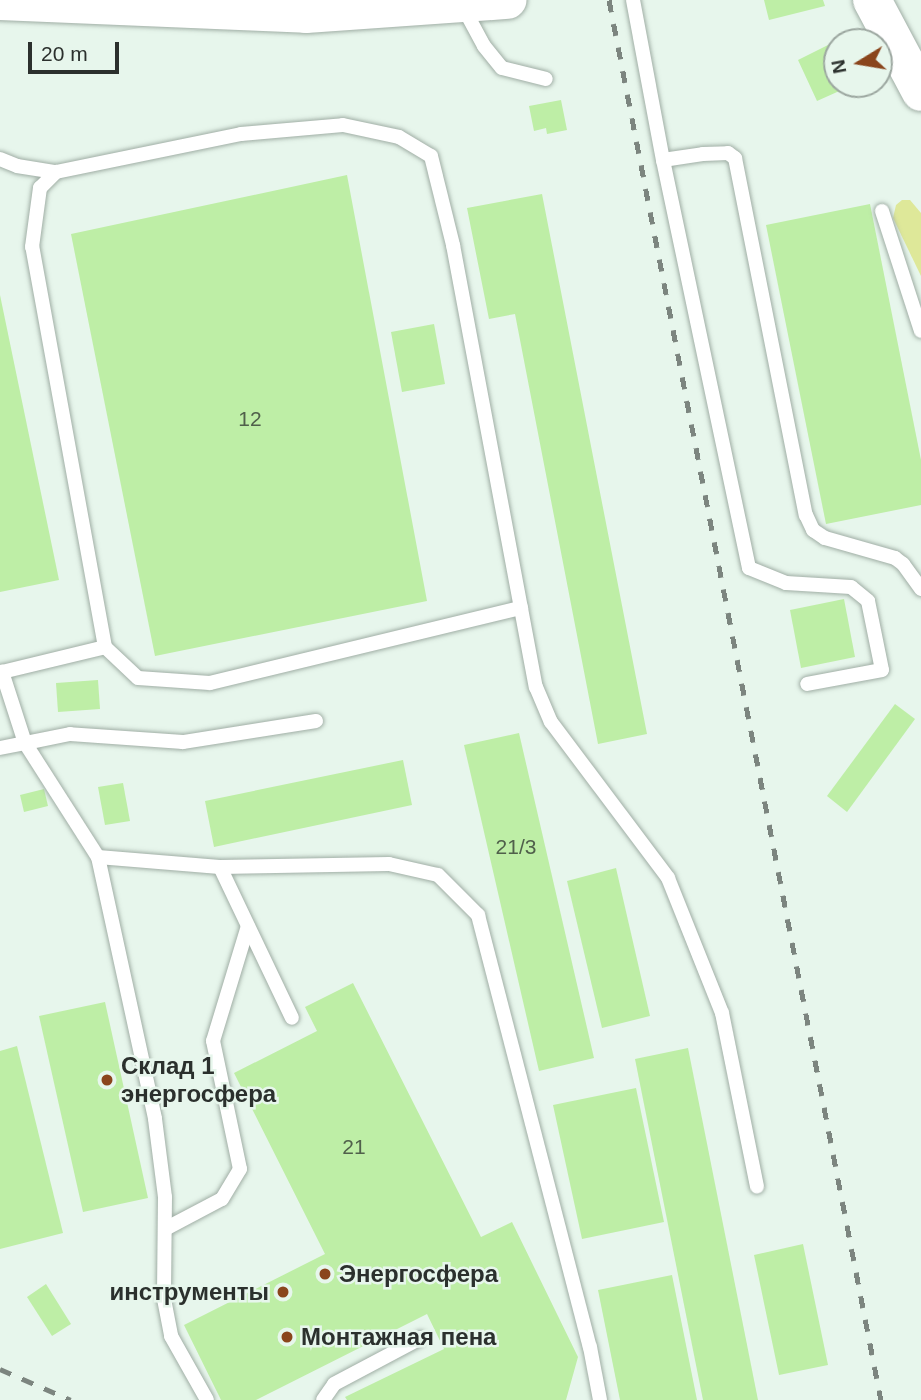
<!DOCTYPE html>
<meta charset="utf-8">
<style>
body{margin:0}
#map{position:relative;width:921px;height:1400px;overflow:hidden;background:#e7f6ec;font-family:Arial,sans-serif}
div>[style]{position:absolute}
[style*='--x']{left:calc(var(--x)*1px);top:calc(var(--y)*1px);width:calc(var(--w)*1px);rotate:calc(var(--a)*1deg)}
.green>*{inset:0;background:#dee899}
.building>*{inset:0;background:#beeea6}
.roads{filter:drop-shadow(0 0 2px #a0aea5) drop-shadow(0 0 2px #a0aea5)}
.lane>*{height:14px;margin:-7px;padding:0 7px;transform-origin:7px;border-radius:7px;background:#fff}
.secondary>*{height:38px;margin:-19px;padding:0 19px;transform-origin:19px;border-radius:19px;background:#fff}
.rail>*{height:5px;margin-top:-2.5px;transform-origin:0;background:repeating-linear-gradient(90deg,#7c857f 0 12px,transparent 0 24px)}
.dots>*{width:19px;height:19px;translate:-50% -50%;box-sizing:border-box;border:4px solid #e7f6ec;border-radius:50%}
span{translate:-50% -50%;white-space:nowrap;text-align:center;line-height:1.15;-webkit-text-stroke:5px #e7f6ec;paint-order:stroke}
.number-label{font-size:21px;color:#50604b}
.number-label span{-webkit-text-stroke-width:0}
.poi-label{font-size:24px;color:#2b302d;font-weight:700}
.left{translate:0 -50%;text-align:left}
.right{translate:-100% -50%;text-align:right}
.north{position:absolute;left:823px;top:28px;width:70px;height:70px;box-sizing:border-box;background:#e7f6ec;border:2px solid #9ca7a0;border-radius:50%;rotate:259deg;font-size:19px;font-weight:700;line-height:28px;text-align:center;color:#2b302d}
.north::after{content:'';display:block;margin:auto;width:24px;height:32px;background:#8a451c;clip-path:polygon(50% 0,100% 100%,50% 72%,0 100%)}
.scale{position:absolute;left:28px;top:42px;width:91px;height:32px;box-sizing:border-box;border:4px solid #2b302d;border-top:0;padding-left:9px;font-size:21px;line-height:24px;white-space:nowrap;color:#2b302d;-webkit-text-stroke:5px #e7f6ec;paint-order:stroke}
</style>
<div id="map">
<div class="green">
<i style="clip-path:polygon(902px 200px,910px 200px,921px 213px,921px 276px,893px 218px,896px 205px)"></i>
</div>
<div class="building">
<i style="clip-path:polygon(764px 0,823px 0,825px 6px,769px 20px)"></i>
<i style="clip-path:polygon(832px 43px,837px 54px,837px 84px,855px 84px,817px 101px,798px 60px)"></i>
<i style="clip-path:polygon(561px 100px,567px 130px,547px 134px,546px 128px,534px 131px,529px 106px)"></i>
<i style="clip-path:polygon(347px 175px,427px 601px,155px 656px,71px 234px)"></i>
<i style="clip-path:polygon(542px 194px,647px 734px,598px 744px,515px 314px,489px 319px,467px 208px)"></i>
<i style="clip-path:polygon(870px 204px,921px 460px,921px 505px,826px 524px,766px 225px)"></i>
<i style="clip-path:polygon(0 295px,59px 580px,0 592px)"></i>
<i style="clip-path:polygon(434px 324px,445px 384px,402px 392px,391px 332px)"></i>
<i style="clip-path:polygon(844px 599px,855px 657px,801px 668px,790px 610px)"></i>
<i style="clip-path:polygon(98px 680px,100px 709px,58px 712px,56px 683px)"></i>
<i style="clip-path:polygon(895px 704px,915px 719px,847px 812px,827px 796px)"></i>
<i style="clip-path:polygon(519px 733px,594px 1058px,539px 1071px,464px 745px)"></i>
<i style="clip-path:polygon(403px 760px,412px 805px,214px 847px,205px 801px)"></i>
<i style="clip-path:polygon(123px 783px,130px 821px,105px 825px,98px 787px)"></i>
<i style="clip-path:polygon(44px 789px,48px 806px,24px 812px,20px 795px)"></i>
<i style="clip-path:polygon(616px 868px,650px 1016px,602px 1028px,567px 881px)"></i>
<i style="clip-path:polygon(353px 983px,481px 1237px,512px 1222px,578px 1357px,566px 1400px,347px 1400px,345px 1397px,444px 1349px,427px 1314px,256px 1400px,221px 1400px,184px 1325px,325px 1254px,234px 1073px,317px 1031px,305px 1007px)"></i>
<i style="clip-path:polygon(105px 1002px,148px 1198px,83px 1212px,39px 1016px)"></i>
<i style="clip-path:polygon(17px 1046px,63px 1233px,0 1249px,0 1051px)"></i>
<i style="clip-path:polygon(688px 1048px,758px 1400px,703px 1400px,635px 1059px)"></i>
<i style="clip-path:polygon(636px 1088px,664px 1222px,582px 1239px,553px 1105px)"></i>
<i style="clip-path:polygon(803px 1244px,828px 1365px,779px 1375px,754px 1255px)"></i>
<i style="clip-path:polygon(672px 1275px,697px 1400px,620px 1400px,598px 1290px)"></i>
<i style="clip-path:polygon(46px 1284px,71px 1324px,52px 1336px,27px 1297px)"></i>
</div>
<div class="roads">
<div class="lane">
<i style="--x:633;--y:0;--w:163;--a:79.4"></i>
<i style="--x:663;--y:160;--w:417;--a:78.1"></i>
<i style="--x:749;--y:568;--w:40;--a:22"></i>
<i style="--x:786;--y:583;--w:65;--a:3.5"></i>
<i style="--x:851;--y:587;--w:22;--a:39"></i>
<i style="--x:868;--y:601;--w:70;--a:78.5"></i>
<i style="--x:882;--y:670;--w:76;--a:169.4"></i>
<i style="--x:463;--y:7;--w:44;--a:61.7"></i>
<i style="--x:484;--y:46;--w:28;--a:51"></i>
<i style="--x:502;--y:68;--w:45;--a:14"></i>
<i style="--x:0;--y:159;--w:18;--a:22"></i>
<i style="--x:17;--y:166;--w:39;--a:9"></i>
<i style="--x:663;--y:160;--w:40;--a:-8.5"></i>
<i style="--x:703;--y:154;--w:25;--a:-2"></i>
<i style="--x:728;--y:153;--w:9;--a:36"></i>
<i style="--x:735;--y:158;--w:364;--a:78.8"></i>
<i style="--x:806;--y:515;--w:17;--a:65"></i>
<i style="--x:813;--y:530;--w:14;--a:34"></i>
<i style="--x:825;--y:538;--w:73;--a:15.9"></i>
<i style="--x:895;--y:558;--w:10;--a:37"></i>
<i style="--x:903;--y:564;--w:31;--a:54"></i>
<i style="--x:882;--y:211;--w:126;--a:72"></i>
<i style="--x:105;--y:647;--w:407;--a:-100.3"></i>
<i style="--x:32;--y:247;--w:60;--a:-82.3"></i>
<i style="--x:40;--y:188;--w:23;--a:-45"></i>
<i style="--x:56;--y:172;--w:189;--a:-11.6"></i>
<i style="--x:241;--y:134;--w:102;--a:-5"></i>
<i style="--x:343;--y:125;--w:57;--a:12.1"></i>
<i style="--x:399;--y:137;--w:37;--a:31"></i>
<i style="--x:431;--y:156;--w:92;--a:76.1"></i>
<i style="--x:453;--y:245;--w:450;--a:79.4"></i>
<i style="--x:536;--y:687;--w:38;--a:67"></i>
<i style="--x:551;--y:722;--w:195;--a:53.1"></i>
<i style="--x:668;--y:878;--w:145;--a:68.2"></i>
<i style="--x:722;--y:1013;--w:177;--a:78.6"></i>
<i style="--x:316;--y:721;--w:135;--a:171"></i>
<i style="--x:183;--y:742;--w:113;--a:-176"></i>
<i style="--x:70;--y:734;--w:46;--a:168.7"></i>
<i style="--x:25;--y:743;--w:75;--a:-107.9"></i>
<i style="--x:2;--y:672;--w:106;--a:-13.6"></i>
<i style="--x:105;--y:647;--w:45;--a:43.2"></i>
<i style="--x:138;--y:678;--w:72;--a:4"></i>
<i style="--x:210;--y:683;--w:320;--a:-13.6"></i>
<i style="--x:0;--y:748;--w:25;--a:-11"></i>
<i style="--x:25;--y:743;--w:135;--a:57.4"></i>
<i style="--x:98;--y:857;--w:268;--a:77.7"></i>
<i style="--x:155;--y:1119;--w:79;--a:82.7"></i>
<i style="--x:165;--y:1197;--w:102;--a:90.6"></i>
<i style="--x:164;--y:1299;--w:38;--a:79"></i>
<i style="--x:171;--y:1336;--w:73;--a:60.6"></i>
<i style="--x:98;--y:857;--w:122;--a:4.7"></i>
<i style="--x:220;--y:867;--w:169;--a:-1"></i>
<i style="--x:389;--y:864;--w:50;--a:12.7"></i>
<i style="--x:438;--y:875;--w:57;--a:45"></i>
<i style="--x:478;--y:915;--w:446;--a:75.5"></i>
<i style="--x:590;--y:1347;--w:54;--a:79.3"></i>
<i style="--x:220;--y:867;--w:167;--a:64.5"></i>
<i style="--x:165;--y:1229;--w:64;--a:-27.8"></i>
<i style="--x:222;--y:1199;--w:35;--a:-59"></i>
<i style="--x:240;--y:1169;--w:131;--a:-101.9"></i>
<i style="--x:213;--y:1041;--w:120;--a:-73.1"></i>
<i style="--x:323;--y:1400;--w:19;--a:-55"></i>
<i style="--x:334;--y:1384;--w:98;--a:-27.9"></i>
</div>
<div class="secondary">
<i style="--x:872;--y:0;--w:104;--a:62"></i>
<i style="--x:0;--y:1;--w:306;--a:2.4"></i>
<i style="--x:306;--y:14;--w:202;--a:-4"></i>
</div>
</div>
<div class="rail">
<i style="--x:609;--y:0;--w:1426;--a:79.01"></i>
<i style="--x:0;--y:1369;--w:77;--a:23.6"></i>
</div>
<div class="dots">
<i style="left:107px;top:1080px;background:#8a451c"></i>
<i style="left:325px;top:1274px;background:#8a451c"></i>
<i style="left:283px;top:1292px;background:#8a451c"></i>
<i style="left:287px;top:1337px;background:#8a451c"></i>
</div>
<div class="number-label">
<span style="left:250px;top:419px">12</span>
<span style="left:516px;top:847px">21/3</span>
<span style="left:354px;top:1147px">21</span>
</div>
<div class="poi-label">
<span class="left" style="left:121px;top:1080px">Склад 1<br>энергосфера</span>
<span class="left" style="left:339px;top:1274px">Энергосфера</span>
<span class="right" style="left:269px;top:1292px">инструменты</span>
<span class="left" style="left:301px;top:1337px">Монтажная пена</span>
</div>
<div class="north">N</div>
<div class="scale">20 m</div>
</div>
